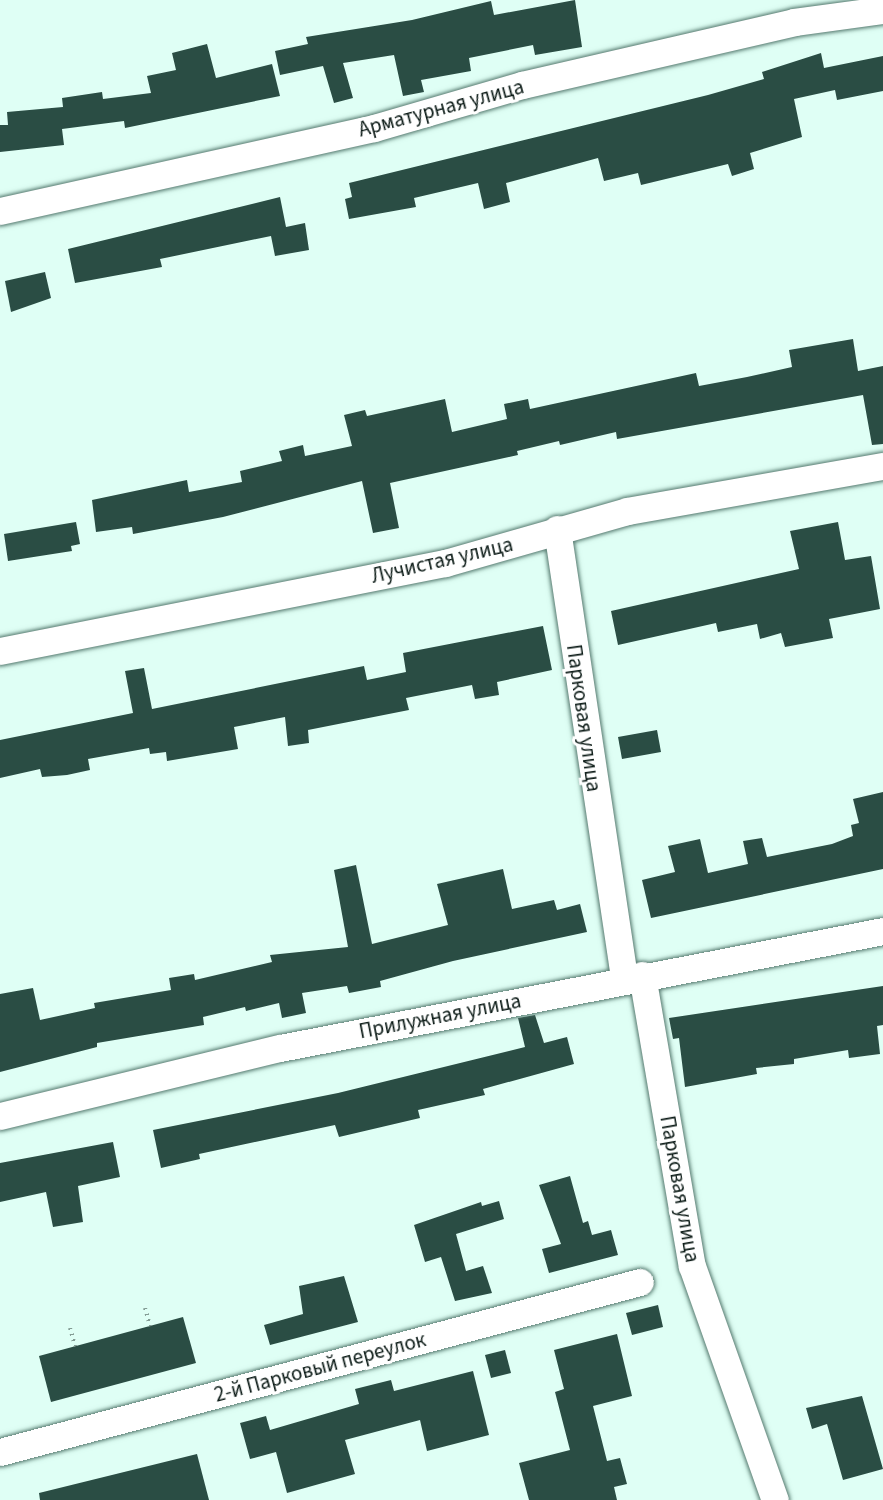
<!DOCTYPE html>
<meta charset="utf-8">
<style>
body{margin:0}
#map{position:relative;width:883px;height:1500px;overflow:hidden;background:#dffff5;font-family:"Source Sans 3",sans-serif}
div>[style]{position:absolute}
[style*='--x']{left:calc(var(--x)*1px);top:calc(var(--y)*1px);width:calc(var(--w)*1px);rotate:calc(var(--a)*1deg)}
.building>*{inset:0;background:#2a4d44}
.path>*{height:4px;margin-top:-2px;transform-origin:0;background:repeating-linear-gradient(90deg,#829b93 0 1.5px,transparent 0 6px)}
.roads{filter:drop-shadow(0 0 2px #557a6f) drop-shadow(0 0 2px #557a6f)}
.minor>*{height:27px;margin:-13.5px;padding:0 13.5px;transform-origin:13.5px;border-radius:13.5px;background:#fff}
span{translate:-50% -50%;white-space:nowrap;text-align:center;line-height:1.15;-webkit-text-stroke:6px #fff;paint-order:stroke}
.street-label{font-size:21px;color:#0b1a16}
</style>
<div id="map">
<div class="building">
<i style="clip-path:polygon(575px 0,582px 47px,535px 55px,533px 45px,469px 58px,471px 71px,421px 80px,424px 92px,403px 96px,394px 55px,343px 63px,353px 98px,334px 103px,323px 66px,280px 75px,275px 51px,308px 44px,306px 37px,412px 20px,491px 1px,494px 15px)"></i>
<i style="clip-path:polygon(207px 44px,216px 78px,272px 64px,280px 96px,125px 128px,124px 121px,62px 129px,64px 145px,0 152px,0 125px,8px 125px,7px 112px,63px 107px,62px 98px,102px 92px,103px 99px,151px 93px,147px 76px,176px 70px,172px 53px)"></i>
<i style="clip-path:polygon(821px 53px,824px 68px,883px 56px,883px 91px,837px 100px,835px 90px,794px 99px,802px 137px,750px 153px,754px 169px,732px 176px,728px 164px,641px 185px,638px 173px,604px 181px,598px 158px,506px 183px,510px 202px,484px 209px,478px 183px,414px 198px,416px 207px,349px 219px,345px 199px,352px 197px,349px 183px,708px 95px,764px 79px,762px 72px)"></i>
<i style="clip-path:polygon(280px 197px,286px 227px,305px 223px,309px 250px,275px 256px,271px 236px,160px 259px,162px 267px,75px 283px,68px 249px)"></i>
<i style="clip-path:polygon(45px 272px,51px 298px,11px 312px,5px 281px)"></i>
<i style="clip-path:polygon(853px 339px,858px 371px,883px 366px,883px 444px,872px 445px,863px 395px,617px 439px,616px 432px,560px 445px,559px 441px,517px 451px,518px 455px,390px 483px,399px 528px,373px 533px,362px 481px,223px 517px,133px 534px,132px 527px,96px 532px,92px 500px,187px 480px,189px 492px,242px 482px,240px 471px,282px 461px,279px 451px,303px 445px,305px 456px,352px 446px,344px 415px,365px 410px,367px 416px,445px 399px,452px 432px,507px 419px,504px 404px,528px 399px,530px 409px,696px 373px,699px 386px,747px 377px,792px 367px,789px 350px)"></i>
<i style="clip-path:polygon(76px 522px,80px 544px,71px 546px,72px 551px,8px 561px,4px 534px)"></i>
<i style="clip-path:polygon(838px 522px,845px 560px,871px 556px,880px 609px,829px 619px,833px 638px,785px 647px,781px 633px,760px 639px,757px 624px,718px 632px,716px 623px,618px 645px,611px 611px,799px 569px,790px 531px)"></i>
<i style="clip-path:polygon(543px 626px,552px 670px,497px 682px,499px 695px,475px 699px,472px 685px,406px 698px,409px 710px,308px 730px,309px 743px,288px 746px,285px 717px,234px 727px,238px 749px,167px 761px,166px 752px,150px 754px,149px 748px,88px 759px,90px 770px,67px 775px,42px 777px,40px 769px,0 778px,0 740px,133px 713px,125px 671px,144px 668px,152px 709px,364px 666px,367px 680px,406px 672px,403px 653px)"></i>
<i style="clip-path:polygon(657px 730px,661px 752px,622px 759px,618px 737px)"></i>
<i style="clip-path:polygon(883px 792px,883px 869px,651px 918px,642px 880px,675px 872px,668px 846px,700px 839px,708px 873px,748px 864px,743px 841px,762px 838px,767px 857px,832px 844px,853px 836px,851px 825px,859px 823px,853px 799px)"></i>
<i style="clip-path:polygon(356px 865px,372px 944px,448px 925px,437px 884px,503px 869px,512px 909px,554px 900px,557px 910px,580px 904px,587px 932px,453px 961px,380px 981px,381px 987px,349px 993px,347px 986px,302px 993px,306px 1013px,282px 1018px,279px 1003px,246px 1011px,245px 1007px,203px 1017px,204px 1025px,97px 1043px,97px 1047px,0 1072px,0 994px,33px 988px,40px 1020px,95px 1008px,94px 1003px,171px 990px,169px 978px,194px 974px,195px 980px,272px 962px,270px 955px,348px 947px,334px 870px)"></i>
<i style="clip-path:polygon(883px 986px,883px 1025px,877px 1026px,880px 1054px,849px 1058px,848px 1050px,794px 1059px,794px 1064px,756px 1068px,757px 1074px,685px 1087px,679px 1038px,673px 1039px,669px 1018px)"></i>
<i style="clip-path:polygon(535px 1015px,544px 1043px,567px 1037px,574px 1064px,483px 1089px,485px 1095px,418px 1110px,420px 1118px,339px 1137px,335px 1125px,199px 1154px,200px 1159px,161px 1168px,153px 1130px,338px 1093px,525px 1047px,518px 1018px)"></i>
<i style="clip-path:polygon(113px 1142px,120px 1177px,78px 1186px,83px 1222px,53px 1227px,46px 1192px,0 1202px,0 1163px)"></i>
<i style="clip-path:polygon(570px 1176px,583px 1223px,588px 1221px,592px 1235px,611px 1230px,618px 1255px,549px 1273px,542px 1249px,561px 1244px,539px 1185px)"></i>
<i style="clip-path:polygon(499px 1201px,504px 1219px,456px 1234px,466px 1271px,483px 1266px,492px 1293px,455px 1301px,441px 1257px,425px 1262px,414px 1225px,481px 1202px,482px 1206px)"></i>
<i style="clip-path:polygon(344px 1276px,358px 1322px,270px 1345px,264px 1325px,303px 1314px,299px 1286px)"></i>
<i style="clip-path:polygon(658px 1305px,663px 1327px,632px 1335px,626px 1313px)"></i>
<i style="clip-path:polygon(183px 1317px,196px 1363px,51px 1402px,39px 1356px)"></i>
<i style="clip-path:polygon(617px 1334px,632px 1396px,593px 1406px,607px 1461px,620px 1458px,627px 1484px,614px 1487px,617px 1500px,529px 1500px,519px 1463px,570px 1450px,555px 1392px,564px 1389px,554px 1350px)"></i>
<i style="clip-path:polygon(505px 1350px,511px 1373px,491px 1378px,485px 1355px)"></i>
<i style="clip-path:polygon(473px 1371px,489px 1435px,427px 1451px,420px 1420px,345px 1440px,355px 1474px,287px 1493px,276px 1452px,250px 1459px,240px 1423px,266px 1416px,270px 1430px,359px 1404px,355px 1389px,391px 1380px,394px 1391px)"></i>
<i style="clip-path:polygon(862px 1396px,883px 1469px,843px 1480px,827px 1424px,812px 1429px,806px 1408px)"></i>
<i style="clip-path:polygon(197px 1454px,209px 1500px,40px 1500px,39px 1493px)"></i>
</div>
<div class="path">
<i style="--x:145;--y:1308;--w:19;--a:74"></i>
<i style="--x:70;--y:1328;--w:19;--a:74"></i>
</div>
<div class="roads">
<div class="minor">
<i style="--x:0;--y:211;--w:383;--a:-12.5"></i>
<i style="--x:374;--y:128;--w:154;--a:-16.2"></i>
<i style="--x:522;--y:85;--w:279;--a:-13"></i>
<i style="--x:794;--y:22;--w:90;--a:-7.7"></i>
<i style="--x:557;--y:529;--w:454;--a:81.5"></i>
<i style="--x:0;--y:651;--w:454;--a:-11.2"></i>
<i style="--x:445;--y:563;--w:189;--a:-15.9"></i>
<i style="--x:627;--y:511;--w:260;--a:-10"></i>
<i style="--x:642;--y:975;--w:295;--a:80.3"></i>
<i style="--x:692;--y:1266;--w:248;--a:70.5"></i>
<i style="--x:0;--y:1116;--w:288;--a:-13.7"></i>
<i style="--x:280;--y:1048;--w:614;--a:-10.98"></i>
<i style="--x:0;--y:1452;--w:662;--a:-14.88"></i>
</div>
</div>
<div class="street-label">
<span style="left:441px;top:108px;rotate:-15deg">Арматурная улица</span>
<span style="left:442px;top:560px;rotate:-13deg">Лучистая улица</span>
<span style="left:584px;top:718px;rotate:82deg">Парковая улица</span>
<span style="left:440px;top:1016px;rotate:-11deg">Прилужная улица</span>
<span style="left:680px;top:1189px;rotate:80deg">Парковая улица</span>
<span style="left:320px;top:1367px;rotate:-15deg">2-й Парковый переулок</span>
</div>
</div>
